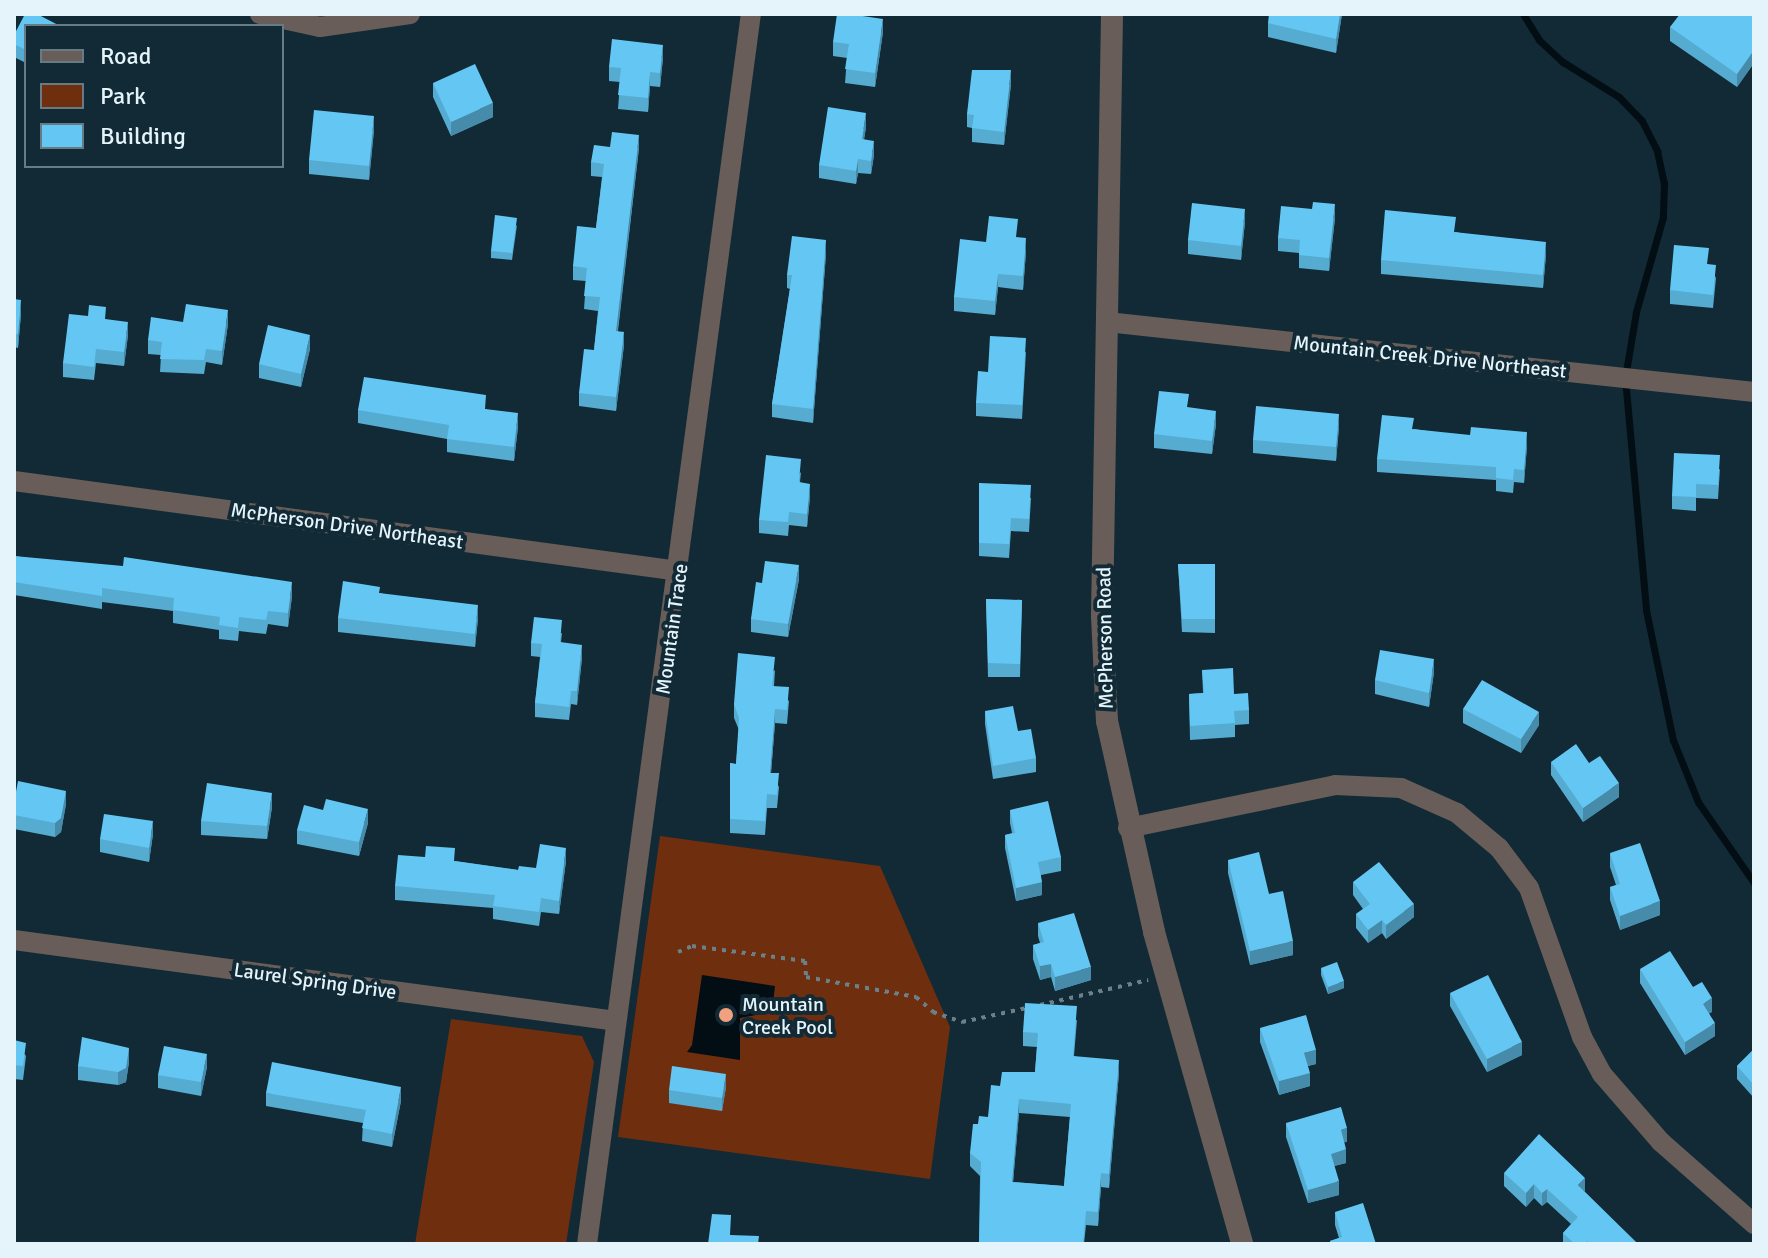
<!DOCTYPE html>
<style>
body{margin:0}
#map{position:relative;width:1768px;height:1258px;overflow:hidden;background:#112a35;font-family:Signika,sans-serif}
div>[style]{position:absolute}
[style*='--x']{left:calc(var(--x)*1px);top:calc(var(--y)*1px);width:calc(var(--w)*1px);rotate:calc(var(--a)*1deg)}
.green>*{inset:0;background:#6f2f0f}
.water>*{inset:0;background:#030e14}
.stream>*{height:7px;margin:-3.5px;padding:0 3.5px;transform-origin:3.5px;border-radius:3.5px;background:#030e14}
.path>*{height:4px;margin-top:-2px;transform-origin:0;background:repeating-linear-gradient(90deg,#6b8089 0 4px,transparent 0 10px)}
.minor>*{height:20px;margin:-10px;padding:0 10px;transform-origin:10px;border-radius:10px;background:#685d58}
.tertiary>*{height:22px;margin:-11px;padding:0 11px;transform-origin:11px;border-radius:11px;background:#685d58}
.wall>*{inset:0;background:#56abd1}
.shaded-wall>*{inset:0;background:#468baa}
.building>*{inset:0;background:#64c7f3}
.dots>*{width:22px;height:22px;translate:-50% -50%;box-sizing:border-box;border:4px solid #112a35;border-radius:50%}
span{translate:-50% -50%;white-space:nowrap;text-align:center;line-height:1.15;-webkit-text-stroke:8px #112a35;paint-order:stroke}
.street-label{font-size:20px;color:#e5f4fb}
.poi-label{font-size:20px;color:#e5f4fb}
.left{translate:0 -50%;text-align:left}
.frame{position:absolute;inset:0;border:16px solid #e5f4fb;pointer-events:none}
.legend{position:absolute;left:24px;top:24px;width:260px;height:144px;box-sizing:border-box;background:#112a35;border:2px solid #667b84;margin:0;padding:10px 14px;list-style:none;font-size:24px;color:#e5f4fb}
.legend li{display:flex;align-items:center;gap:16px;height:40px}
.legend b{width:40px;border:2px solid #667b84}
</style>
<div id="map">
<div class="green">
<i style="clip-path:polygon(660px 836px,880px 866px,950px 1027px,930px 1179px,618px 1137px)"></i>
<i style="clip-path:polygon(451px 1019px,582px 1036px,594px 1062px,566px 1244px,415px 1244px)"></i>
</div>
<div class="water">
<i style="clip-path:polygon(702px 975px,775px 986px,772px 1012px,740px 1018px,740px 1060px,687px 1052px,692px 1045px)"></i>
</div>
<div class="stream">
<i style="--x:1523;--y:14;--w:31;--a:58"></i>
<i style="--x:1539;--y:40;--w:33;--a:43"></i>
<i style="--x:1563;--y:62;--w:66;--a:32"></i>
<i style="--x:1619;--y:97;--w:33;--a:46"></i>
<i style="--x:1642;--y:121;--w:34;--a:63"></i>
<i style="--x:1657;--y:151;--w:33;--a:78"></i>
<i style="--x:1664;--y:183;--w:34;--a:92"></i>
<i style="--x:1663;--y:217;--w:99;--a:105.9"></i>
<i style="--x:1636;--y:312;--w:67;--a:99.5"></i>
<i style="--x:1625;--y:378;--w:233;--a:84.8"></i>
<i style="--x:1646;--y:610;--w:133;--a:78.3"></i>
<i style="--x:1673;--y:740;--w:67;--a:68"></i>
<i style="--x:1698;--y:802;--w:98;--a:55.3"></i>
</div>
<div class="path">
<i style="--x:678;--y:952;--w:15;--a:-23"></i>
<i style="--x:692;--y:946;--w:114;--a:7.6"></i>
<i style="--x:805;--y:961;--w:16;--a:86"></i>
<i style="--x:806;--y:977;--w:112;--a:10.3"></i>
<i style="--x:916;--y:997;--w:23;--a:41"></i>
<i style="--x:933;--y:1012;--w:31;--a:19"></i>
<i style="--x:962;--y:1022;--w:66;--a:-12.2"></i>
<i style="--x:1040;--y:1005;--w:111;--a:-13"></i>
</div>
<div class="minor">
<i style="--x:260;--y:14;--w:61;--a:12.2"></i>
<i style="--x:320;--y:27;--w:91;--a:-8.2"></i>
<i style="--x:1107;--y:322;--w:651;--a:6.17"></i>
<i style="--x:14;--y:481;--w:672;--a:7.7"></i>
<i style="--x:1128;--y:828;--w:211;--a:-11.7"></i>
<i style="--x:1335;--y:785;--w:66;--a:2.6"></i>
<i style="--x:1401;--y:788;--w:61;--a:24.1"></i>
<i style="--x:1457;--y:813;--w:55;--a:39.8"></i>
<i style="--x:1499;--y:848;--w:50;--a:53.1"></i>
<i style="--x:1529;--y:888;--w:158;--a:70.4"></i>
<i style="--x:1582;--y:1037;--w:42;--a:61.6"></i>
<i style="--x:1602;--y:1074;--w:90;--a:49.1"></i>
<i style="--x:1661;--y:1142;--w:124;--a:41.4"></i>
<i style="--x:14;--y:940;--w:607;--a:7.66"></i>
<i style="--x:587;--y:1244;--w:1241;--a:-82.41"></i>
</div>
<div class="tertiary">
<i style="--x:1112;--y:14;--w:602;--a:90.95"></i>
<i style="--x:1102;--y:616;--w:105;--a:87.3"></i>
<i style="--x:1107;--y:721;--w:216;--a:77.4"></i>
<i style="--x:1154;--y:932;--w:324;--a:74.2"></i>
</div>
<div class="wall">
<i style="clip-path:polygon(1342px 14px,1336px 53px,1268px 37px,1268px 23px)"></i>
<i style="clip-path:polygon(1754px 17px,1754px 63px,1737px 87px,1670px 41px,1670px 27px)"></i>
<i style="clip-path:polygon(26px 26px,26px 77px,26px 63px,14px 57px,14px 35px)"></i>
<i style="clip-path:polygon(883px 32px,875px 87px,845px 83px,847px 58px,833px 56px,833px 42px)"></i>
<i style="clip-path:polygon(663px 58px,660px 87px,650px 86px,648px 112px,618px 109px,620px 82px,609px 81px,609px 67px)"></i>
<i style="clip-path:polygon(433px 83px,493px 117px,451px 136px,433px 97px)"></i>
<i style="clip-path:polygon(1011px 84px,1004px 145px,972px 142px,972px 128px,967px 127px,967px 114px)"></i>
<i style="clip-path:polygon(866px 127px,864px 139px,874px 155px,871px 174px,858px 173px,856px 184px,819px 178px,819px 165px)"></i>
<i style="clip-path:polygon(374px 130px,369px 180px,309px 174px,309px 160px)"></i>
<i style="clip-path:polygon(610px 147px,639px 148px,618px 331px,624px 345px,616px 411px,579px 406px,579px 393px,594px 350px,598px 311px,584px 309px,586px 281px,573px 280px,573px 266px,596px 228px,602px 177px,591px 176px,591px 162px)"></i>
<i style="clip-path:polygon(1335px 218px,1329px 271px,1299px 268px,1299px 253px,1278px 251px,1278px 238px)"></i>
<i style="clip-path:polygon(1245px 222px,1241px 260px,1188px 254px,1188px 240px)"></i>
<i style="clip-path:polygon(517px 225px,512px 260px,491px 258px,491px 251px)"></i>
<i style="clip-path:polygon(1456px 232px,1546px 255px,1543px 288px,1381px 274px,1381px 260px)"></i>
<i style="clip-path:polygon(1018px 238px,1026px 252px,1023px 290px,998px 287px,995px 315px,954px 311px,954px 297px,986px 242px)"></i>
<i style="clip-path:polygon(826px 254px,813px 423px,772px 417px,772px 404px,790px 289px,787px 288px,787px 275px)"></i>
<i style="clip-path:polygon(1708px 264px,1716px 278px,1713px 308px,1670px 304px,1670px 290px)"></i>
<i style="clip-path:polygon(14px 299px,21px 314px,18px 348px,14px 347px)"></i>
<i style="clip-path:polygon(106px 319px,128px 335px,124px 366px,96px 363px,94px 380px,63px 377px,63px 363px)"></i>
<i style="clip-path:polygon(183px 322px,228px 324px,222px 365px,206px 362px,204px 374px,160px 372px,161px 355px,148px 354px,148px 340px)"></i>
<i style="clip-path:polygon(310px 349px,301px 387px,259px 378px,259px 364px)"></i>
<i style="clip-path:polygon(1026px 352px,1022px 419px,976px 416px,976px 403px,988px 372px)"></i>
<i style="clip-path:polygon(1189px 408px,1216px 424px,1212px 454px,1154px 448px,1154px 434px)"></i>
<i style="clip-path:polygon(486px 409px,518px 427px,514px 461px,447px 452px,447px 439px,358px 423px,358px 410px)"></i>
<i style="clip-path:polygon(1339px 427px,1336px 461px,1253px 453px,1253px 440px)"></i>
<i style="clip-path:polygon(1414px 429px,1527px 446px,1524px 483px,1514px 482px,1513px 493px,1496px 491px,1496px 480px,1377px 472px,1377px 459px)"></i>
<i style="clip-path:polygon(1720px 469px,1718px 499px,1696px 498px,1696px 511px,1672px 509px,1672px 496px)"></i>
<i style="clip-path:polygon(801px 472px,800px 482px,810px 497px,807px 527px,789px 525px,788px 536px,759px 533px,759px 520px)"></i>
<i style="clip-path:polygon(979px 483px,1031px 498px,1029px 532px,1011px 531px,1009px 558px,979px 556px)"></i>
<i style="clip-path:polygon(14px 556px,292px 596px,288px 627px,268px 624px,266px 634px,239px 631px,238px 641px,219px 639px,219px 630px,173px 623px,173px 611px,102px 602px,102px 609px,14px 595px)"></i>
<i style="clip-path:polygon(1178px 564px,1215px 564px,1215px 633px,1182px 632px)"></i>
<i style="clip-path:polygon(799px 579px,788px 637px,751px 632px,751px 619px,762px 583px)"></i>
<i style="clip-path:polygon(380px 593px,478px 619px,475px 647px,338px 632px,338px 618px)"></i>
<i style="clip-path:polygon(986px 599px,1022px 600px,1020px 677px,988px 677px)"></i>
<i style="clip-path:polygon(562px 633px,561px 642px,582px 658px,577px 705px,571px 704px,569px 720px,535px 717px,535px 703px,540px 657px,531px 656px,531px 643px)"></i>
<i style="clip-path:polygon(775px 670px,774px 686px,789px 701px,787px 724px,775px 723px,771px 773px,779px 787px,777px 808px,767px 808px,765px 835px,730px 833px,730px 763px,736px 764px,739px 730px,734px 718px,734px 704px)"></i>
<i style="clip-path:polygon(1202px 670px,1234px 694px,1249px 710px,1249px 724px,1235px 725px,1235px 737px,1190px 740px,1189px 694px,1203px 693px)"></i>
<i style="clip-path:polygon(1434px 672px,1429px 707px,1375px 694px,1375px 680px)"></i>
<i style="clip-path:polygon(1463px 709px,1539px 725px,1521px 753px,1463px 723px)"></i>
<i style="clip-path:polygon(985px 711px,1018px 731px,1036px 758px,1036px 772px,993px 779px,985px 724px)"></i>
<i style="clip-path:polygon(1551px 762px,1589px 763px,1619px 797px,1583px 822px,1551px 775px)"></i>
<i style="clip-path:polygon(14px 802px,66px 804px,61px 832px,55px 837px,14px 829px)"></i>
<i style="clip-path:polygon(272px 807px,267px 839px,201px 835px,201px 821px)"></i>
<i style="clip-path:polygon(1010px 810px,1061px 857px,1061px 871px,1041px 875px,1042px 895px,1016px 901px,1005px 848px,1005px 835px,1012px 833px,1010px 823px)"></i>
<i style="clip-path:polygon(368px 823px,359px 856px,297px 844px,297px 830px)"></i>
<i style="clip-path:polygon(153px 834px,149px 862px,100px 852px,100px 839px)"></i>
<i style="clip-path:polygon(1610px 853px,1660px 915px,1620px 930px,1610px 900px,1610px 887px,1616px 885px,1610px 867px)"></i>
<i style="clip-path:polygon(1228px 860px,1269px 894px,1293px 955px,1250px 965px,1228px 873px)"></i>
<i style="clip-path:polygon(455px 861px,518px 870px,536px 868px,566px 861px,559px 914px,541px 912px,539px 926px,493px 919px,493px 908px,395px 900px,395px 886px)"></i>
<i style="clip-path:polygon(1353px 882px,1414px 917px,1386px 939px,1382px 933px,1368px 943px,1356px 928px,1356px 914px,1363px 909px,1353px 895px)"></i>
<i style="clip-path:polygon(1038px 923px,1091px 980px,1055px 991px,1051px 977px,1040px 980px,1033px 959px,1033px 945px,1040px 943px,1038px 936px)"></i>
<i style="clip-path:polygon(1321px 968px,1344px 988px,1328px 994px,1321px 975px)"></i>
<i style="clip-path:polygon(1640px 969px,1693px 987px,1712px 1012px,1709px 1013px,1715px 1036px,1685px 1055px,1640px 983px)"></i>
<i style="clip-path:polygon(1450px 993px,1522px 1055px,1487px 1072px,1450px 1006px)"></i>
<i style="clip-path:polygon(evenodd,1077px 1020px,1074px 1056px,1119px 1073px,1109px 1188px,1101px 1187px,1098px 1226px,1086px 1225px,1084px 1244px,979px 1244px,980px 1176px,970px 1166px,970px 1153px,978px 1124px,988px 1117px,1000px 1086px,1035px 1072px,1037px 1047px,1023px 1046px,1023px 1032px,1077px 1020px,1019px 1113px,1070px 1117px,1064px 1186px,1013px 1182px,1019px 1113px)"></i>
<i style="clip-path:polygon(1260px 1028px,1316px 1064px,1308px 1066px,1310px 1086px,1279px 1095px,1260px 1042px)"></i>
<i style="clip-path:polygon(14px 1040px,26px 1056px,23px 1080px,14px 1079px)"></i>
<i style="clip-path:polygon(1754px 1049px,1754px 1098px,1737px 1079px,1737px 1066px)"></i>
<i style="clip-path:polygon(129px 1062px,126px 1082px,118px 1085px,78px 1080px,78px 1066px)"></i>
<i style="clip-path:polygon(207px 1067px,201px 1096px,158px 1088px,158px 1075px)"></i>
<i style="clip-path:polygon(726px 1087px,722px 1111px,669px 1103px,669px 1090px)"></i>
<i style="clip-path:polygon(266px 1093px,401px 1101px,392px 1147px,362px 1141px,363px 1123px,266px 1106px)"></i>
<i style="clip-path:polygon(1286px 1123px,1347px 1142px,1344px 1142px,1346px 1163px,1334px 1166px,1339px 1195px,1308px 1203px,1286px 1137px)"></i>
<i style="clip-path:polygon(1504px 1173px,1584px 1192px,1638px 1244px,1563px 1244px,1563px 1233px,1571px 1224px,1547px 1202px,1542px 1206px,1534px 1198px,1526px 1207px,1504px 1186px)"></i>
<i style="clip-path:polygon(1335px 1212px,1376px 1244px,1330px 1244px,1330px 1241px,1339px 1238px,1335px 1225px)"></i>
</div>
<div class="shaded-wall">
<i style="clip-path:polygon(1340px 14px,1342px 14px,1336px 53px,1336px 39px)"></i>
<i style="clip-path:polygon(883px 19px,883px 32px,875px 87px,875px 73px)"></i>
<i style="clip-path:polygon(663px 45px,663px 58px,660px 87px,660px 73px)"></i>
<i style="clip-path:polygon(1754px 50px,1754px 63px,1737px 87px,1737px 74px)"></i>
<i style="clip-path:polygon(1011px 70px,1011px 84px,1004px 145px,1004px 132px)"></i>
<i style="clip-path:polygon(650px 72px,650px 86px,648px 112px,648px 98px)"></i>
<i style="clip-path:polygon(493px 103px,493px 117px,451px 136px,451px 122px)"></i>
<i style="clip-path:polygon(866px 113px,866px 127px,862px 153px,862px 139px)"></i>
<i style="clip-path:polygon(374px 116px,374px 130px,369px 180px,369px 166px)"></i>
<i style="clip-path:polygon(639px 135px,639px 148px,616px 344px,616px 331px)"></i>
<i style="clip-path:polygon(874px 141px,874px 155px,871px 174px,871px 161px)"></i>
<i style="clip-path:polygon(858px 159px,858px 173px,856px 184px,856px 171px)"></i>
<i style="clip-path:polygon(1335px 204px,1335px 218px,1329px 271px,1329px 258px)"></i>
<i style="clip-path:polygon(1245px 209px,1245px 222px,1241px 260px,1241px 246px)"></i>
<i style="clip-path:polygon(1026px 238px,1026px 252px,1023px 290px,1023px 276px)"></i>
<i style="clip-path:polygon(826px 240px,826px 254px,813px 423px,813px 409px)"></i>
<i style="clip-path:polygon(1546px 242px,1546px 255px,1543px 288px,1543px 275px)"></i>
<i style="clip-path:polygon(998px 274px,998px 287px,995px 315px,995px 301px)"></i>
<i style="clip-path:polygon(21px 300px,21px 314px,18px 348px,18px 334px)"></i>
<i style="clip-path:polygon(228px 310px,228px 324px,222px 365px,222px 351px)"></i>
<i style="clip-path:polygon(128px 322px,128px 335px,124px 366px,124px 352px)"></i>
<i style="clip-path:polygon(624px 332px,624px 345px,616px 411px,616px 397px)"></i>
<i style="clip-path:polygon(310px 335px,310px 349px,301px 387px,301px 374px)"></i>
<i style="clip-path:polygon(1216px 411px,1216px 424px,1212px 454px,1212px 441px)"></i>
<i style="clip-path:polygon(518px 413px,518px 427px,514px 461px,514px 447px)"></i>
<i style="clip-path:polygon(1339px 414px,1339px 427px,1336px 461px,1336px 447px)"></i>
<i style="clip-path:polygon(1527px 432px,1527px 446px,1524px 483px,1524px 470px)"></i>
<i style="clip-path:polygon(810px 484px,810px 497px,807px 527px,807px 514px)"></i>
<i style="clip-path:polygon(799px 565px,799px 579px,788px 637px,788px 624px)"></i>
<i style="clip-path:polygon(292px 582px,292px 596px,288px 627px,288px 613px)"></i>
<i style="clip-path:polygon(478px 605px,478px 619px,475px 647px,475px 634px)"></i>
<i style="clip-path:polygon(582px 645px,582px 658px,577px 705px,577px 691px)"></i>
<i style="clip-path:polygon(1434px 659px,1434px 672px,1429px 707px,1429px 693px)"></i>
<i style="clip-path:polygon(775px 709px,775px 723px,770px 786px,770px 773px)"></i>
<i style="clip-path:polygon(1539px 712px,1539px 725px,1521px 753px,1521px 739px)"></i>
<i style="clip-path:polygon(1619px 783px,1619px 797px,1583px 822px,1583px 808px)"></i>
<i style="clip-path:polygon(66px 791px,66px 804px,61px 832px,55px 837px,55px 823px)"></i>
<i style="clip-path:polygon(272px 793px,272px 807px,267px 839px,267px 826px)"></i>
<i style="clip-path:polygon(368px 809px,368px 823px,359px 856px,359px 842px)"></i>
<i style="clip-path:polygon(153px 821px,153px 834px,149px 862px,149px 848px)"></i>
<i style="clip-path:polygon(566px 848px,566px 861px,559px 914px,559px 901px)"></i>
<i style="clip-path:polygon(1042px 882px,1042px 895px,1016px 901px,1016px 888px)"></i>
<i style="clip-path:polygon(1660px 901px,1660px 915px,1620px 930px,1620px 916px)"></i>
<i style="clip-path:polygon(1414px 904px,1414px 917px,1386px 939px,1386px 925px)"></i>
<i style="clip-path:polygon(1382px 920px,1382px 933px,1368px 943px,1368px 930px)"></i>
<i style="clip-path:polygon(1293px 941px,1293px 955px,1250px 965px,1250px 951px)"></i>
<i style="clip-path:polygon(1051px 964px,1051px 977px,1040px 980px,1040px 966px)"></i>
<i style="clip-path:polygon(1091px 967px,1091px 980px,1055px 991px,1055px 977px)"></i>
<i style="clip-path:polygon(1344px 981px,1344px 988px,1328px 994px,1328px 987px)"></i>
<i style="clip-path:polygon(1712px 998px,1712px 1012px,1703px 1017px,1703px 1004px)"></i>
<i style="clip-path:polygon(1715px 1023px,1715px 1036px,1685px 1055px,1685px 1042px)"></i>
<i style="clip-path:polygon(1522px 1042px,1522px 1055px,1487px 1072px,1487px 1059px)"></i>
<i style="clip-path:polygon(129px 1048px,129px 1062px,126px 1082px,118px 1085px,118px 1072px)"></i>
<i style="clip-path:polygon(1316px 1050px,1316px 1064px,1304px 1067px,1304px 1053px)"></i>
<i style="clip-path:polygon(207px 1054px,207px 1067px,201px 1096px,201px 1082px)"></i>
<i style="clip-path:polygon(1119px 1060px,1119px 1073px,1109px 1188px,1109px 1174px)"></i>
<i style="clip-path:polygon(1310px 1073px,1310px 1086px,1279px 1095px,1279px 1081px)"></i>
<i style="clip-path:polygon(726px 1074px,726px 1087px,722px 1111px,722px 1098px)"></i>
<i style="clip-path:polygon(401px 1087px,401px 1101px,392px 1147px,392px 1134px)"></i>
<i style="clip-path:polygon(1019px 1099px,1019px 1113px,1012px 1195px,1012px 1182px)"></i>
<i style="clip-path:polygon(1347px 1128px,1347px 1142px,1341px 1143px,1341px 1130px)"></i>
<i style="clip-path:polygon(1346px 1149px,1346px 1163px,1331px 1167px,1331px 1154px)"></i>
<i style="clip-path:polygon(1101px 1173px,1101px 1187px,1098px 1226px,1098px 1212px)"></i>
<i style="clip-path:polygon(1585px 1178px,1585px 1192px,1578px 1185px)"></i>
<i style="clip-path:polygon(1339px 1181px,1339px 1195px,1308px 1203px,1308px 1190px)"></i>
<i style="clip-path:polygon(1534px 1184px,1534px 1198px,1526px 1207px,1526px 1193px)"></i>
<i style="clip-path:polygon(1547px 1189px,1547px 1202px,1542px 1206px,1542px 1193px)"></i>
</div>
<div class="building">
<i style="clip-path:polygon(25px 14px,37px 14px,60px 26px,26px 26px,26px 50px,14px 44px,14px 35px)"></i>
<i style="clip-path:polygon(837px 14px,849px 14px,883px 19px,875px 73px,845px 69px,849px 44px,833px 42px)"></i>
<i style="clip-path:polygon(1269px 14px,1340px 14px,1336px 39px,1268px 23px)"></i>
<i style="clip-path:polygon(1680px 14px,1750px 14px,1754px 17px,1754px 50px,1737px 74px,1670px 27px)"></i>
<i style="clip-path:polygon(612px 39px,663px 45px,660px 73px,650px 72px,648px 98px,618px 95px,621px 68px,609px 67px)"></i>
<i style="clip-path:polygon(475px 64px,493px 103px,451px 122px,433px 83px)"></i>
<i style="clip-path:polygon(972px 70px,1011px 70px,1004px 132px,972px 128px,974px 115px,967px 114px)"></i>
<i style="clip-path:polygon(828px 107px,866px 113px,862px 139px,874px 141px,871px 161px,858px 159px,856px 171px,819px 165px)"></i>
<i style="clip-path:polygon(314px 110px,374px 116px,369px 166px,309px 160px)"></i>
<i style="clip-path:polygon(612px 132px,639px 135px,616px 331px,624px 332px,616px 397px,579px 393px,584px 349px,594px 350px,600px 297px,584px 296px,587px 268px,573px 266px,577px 226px,596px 228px,604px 164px,591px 162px,594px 145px,610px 147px)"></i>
<i style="clip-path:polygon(1313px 202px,1335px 204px,1329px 258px,1299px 255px,1300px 240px,1278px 238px,1281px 206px,1312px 209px)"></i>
<i style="clip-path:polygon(1192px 203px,1245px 209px,1241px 246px,1188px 240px)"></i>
<i style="clip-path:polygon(1385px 210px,1456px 217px,1454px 232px,1546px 242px,1543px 275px,1381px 260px)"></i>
<i style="clip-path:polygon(495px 215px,517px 218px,512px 253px,491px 251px)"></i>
<i style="clip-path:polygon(989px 216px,1018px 219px,1016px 237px,1026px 238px,1023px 276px,998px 274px,995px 301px,954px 297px,960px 239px,986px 242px)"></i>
<i style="clip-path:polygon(792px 236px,826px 240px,813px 409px,772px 404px,792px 275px,787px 275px)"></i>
<i style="clip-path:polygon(1674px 245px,1709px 248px,1707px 264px,1716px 265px,1713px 295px,1670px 290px)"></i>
<i style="clip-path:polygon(14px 299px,21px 300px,18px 334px,14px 334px)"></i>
<i style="clip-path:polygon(186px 304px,228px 310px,222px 351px,206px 349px,204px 360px,160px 359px,162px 342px,148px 340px,151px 317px,183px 322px)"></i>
<i style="clip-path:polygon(89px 305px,106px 307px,105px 319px,128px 322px,124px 352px,96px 349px,94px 367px,63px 363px,69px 314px,88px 316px)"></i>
<i style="clip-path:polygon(268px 325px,310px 335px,301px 374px,259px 364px)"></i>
<i style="clip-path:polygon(990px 336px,1026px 338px,1022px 405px,976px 403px,978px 371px,988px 372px)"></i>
<i style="clip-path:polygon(364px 377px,486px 395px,485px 409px,518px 413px,514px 447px,447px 439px,449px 425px,358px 410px)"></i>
<i style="clip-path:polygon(1159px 391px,1189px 394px,1187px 407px,1216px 411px,1212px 441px,1154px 434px)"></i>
<i style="clip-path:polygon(1256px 406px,1339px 414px,1336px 447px,1253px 440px)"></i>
<i style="clip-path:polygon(1382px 415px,1414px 418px,1412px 429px,1470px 435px,1471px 427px,1527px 432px,1524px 470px,1514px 469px,1513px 480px,1496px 478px,1496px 467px,1377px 459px)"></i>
<i style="clip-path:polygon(1674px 453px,1720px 455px,1718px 485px,1696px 484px,1696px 497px,1672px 496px)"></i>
<i style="clip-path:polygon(766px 455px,801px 459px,799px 482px,810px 484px,807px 514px,789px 512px,788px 522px,759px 520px)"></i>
<i style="clip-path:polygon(979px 483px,1031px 485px,1029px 519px,1011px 518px,1009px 544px,979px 543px)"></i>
<i style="clip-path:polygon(14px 556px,123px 566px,124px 557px,292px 582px,288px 613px,268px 611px,266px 620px,239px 617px,238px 628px,219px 625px,220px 617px,173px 610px,174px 598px,102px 588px,102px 596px,14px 582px)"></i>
<i style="clip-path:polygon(765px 561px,799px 565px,788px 624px,751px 619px,756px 582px,762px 583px)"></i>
<i style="clip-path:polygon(1178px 564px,1215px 564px,1215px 619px,1182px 619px)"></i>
<i style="clip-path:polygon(343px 581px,380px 587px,379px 593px,478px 605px,475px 634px,338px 618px)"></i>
<i style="clip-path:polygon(986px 599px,1022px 600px,1020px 664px,988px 663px)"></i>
<i style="clip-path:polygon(534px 617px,562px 620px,560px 642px,582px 645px,577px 691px,571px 691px,569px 707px,535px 703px,542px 644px,531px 643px)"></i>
<i style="clip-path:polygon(1380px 650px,1434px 659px,1429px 693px,1375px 680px)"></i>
<i style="clip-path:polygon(738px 653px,775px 657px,772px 686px,789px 687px,787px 710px,775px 709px,770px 773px,779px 773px,777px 795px,767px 794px,765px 821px,730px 819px,730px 763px,736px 764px,739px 718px,734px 704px)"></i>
<i style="clip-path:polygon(1233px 668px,1234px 694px,1248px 693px,1249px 710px,1234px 711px,1235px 723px,1190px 726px,1189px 694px,1204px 693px,1202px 670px)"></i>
<i style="clip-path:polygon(1482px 680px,1539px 712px,1521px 739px,1463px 709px)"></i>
<i style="clip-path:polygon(1013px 706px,1018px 731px,1031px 729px,1036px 758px,993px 766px,985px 711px)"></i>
<i style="clip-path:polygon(1576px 744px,1589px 763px,1600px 756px,1619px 783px,1583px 808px,1551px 762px)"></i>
<i style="clip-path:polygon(18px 781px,66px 791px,61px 818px,55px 823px,14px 815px,14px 802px)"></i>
<i style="clip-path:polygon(207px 783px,272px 793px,267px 826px,201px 821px)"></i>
<i style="clip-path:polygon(326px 799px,368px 809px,359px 842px,297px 830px,304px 805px,323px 810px)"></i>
<i style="clip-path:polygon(1048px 801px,1061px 857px,1038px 862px,1042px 882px,1016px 888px,1005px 835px,1015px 833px,1010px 810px)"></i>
<i style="clip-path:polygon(104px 814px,153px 821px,149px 848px,100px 839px)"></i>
<i style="clip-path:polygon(1640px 843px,1660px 901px,1620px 916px,1610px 887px,1620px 884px,1610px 853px)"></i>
<i style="clip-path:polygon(540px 844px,566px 848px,559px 901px,541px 898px,539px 912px,493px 906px,495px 895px,395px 886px,398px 855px,425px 857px,426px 846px,455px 848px,454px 861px,518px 870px,519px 866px,536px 868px)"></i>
<i style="clip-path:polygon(1259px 852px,1269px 894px,1283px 891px,1293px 941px,1250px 951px,1228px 860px)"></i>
<i style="clip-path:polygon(1379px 862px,1414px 904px,1386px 925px,1382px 920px,1368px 930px,1356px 914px,1370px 904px,1353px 882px)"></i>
<i style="clip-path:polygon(1074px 913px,1091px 967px,1055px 977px,1051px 964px,1040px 966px,1033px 945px,1044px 942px,1038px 923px)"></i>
<i style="clip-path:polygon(1670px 951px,1693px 987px,1702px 982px,1712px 998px,1703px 1004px,1715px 1023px,1685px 1042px,1640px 969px)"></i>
<i style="clip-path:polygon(1337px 962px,1344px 981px,1328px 987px,1321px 968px)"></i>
<i style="clip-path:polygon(1488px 975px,1522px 1042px,1487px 1059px,1450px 993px)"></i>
<i style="clip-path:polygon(evenodd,1025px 1003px,1077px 1006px,1073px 1056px,1119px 1060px,1109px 1174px,1101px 1173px,1098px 1212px,1086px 1211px,1083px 1244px,979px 1244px,981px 1162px,970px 1153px,973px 1124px,978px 1124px,979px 1116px,988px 1117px,991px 1085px,1000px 1086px,1002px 1072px,1035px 1072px,1038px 1033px,1023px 1032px,1025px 1003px,1019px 1099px,1071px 1104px,1064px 1186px,1012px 1182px,1019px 1099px)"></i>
<i style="clip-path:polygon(1306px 1015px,1316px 1050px,1304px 1053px,1310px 1073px,1279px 1081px,1260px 1028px)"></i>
<i style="clip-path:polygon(82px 1037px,129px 1048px,126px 1068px,118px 1072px,78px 1066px)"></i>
<i style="clip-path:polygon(14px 1040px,26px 1043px,23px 1066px,14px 1065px)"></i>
<i style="clip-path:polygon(164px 1046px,207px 1054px,201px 1082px,158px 1075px)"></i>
<i style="clip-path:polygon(1754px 1049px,1754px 1085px,1737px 1066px)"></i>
<i style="clip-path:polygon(272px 1062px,401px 1087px,392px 1134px,362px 1128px,366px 1110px,266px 1093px)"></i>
<i style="clip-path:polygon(672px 1066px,726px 1074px,722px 1098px,669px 1090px)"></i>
<i style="clip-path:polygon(1341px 1107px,1347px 1128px,1341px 1130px,1346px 1149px,1331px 1154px,1339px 1181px,1308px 1190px,1286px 1123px)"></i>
<i style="clip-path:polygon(1539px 1134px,1585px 1178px,1578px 1185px,1638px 1244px,1590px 1244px,1587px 1241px,1584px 1244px,1575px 1244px,1563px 1233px,1578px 1217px,1547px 1189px,1542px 1193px,1534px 1184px,1526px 1193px,1504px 1173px)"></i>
<i style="clip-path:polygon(1363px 1203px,1376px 1244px,1331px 1244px,1330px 1241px,1342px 1237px,1335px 1212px)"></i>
<i style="clip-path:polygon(712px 1214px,731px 1215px,730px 1235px,759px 1236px,758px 1244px,708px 1244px)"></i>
</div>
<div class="dots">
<i style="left:726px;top:1015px;background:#f2a17e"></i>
</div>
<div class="street-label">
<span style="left:1430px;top:357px;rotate:6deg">Mountain Creek Drive Northeast</span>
<span style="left:347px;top:526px;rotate:8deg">McPherson Drive Northeast</span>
<span style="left:672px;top:629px;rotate:-82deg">Mountain Trace</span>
<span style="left:1105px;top:638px;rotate:-91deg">McPherson Road</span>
<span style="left:315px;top:981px;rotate:8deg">Laurel Spring Drive</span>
</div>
<div class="poi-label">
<span class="left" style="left:742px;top:1016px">Mountain<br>Creek Pool</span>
</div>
<div class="frame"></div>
<ul class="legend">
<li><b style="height:10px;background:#685d58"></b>Road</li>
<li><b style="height:22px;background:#6f2f0f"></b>Park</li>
<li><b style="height:22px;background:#64c7f3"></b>Building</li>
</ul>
</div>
